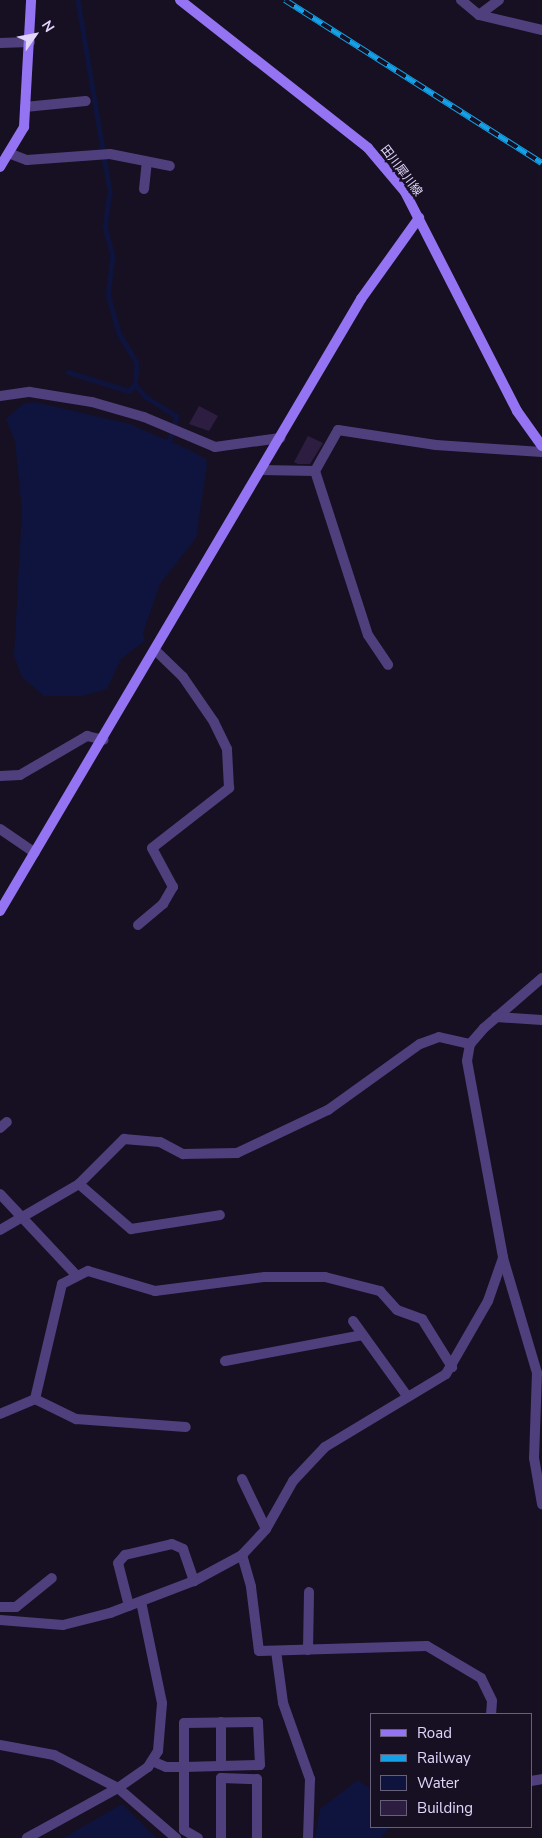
<!DOCTYPE html>
<meta charset="utf-8">
<style>
body{margin:0}
#map{position:relative;width:542px;height:1838px;overflow:hidden;background:#171022;font-family:"Nunito Sans","Noto Sans JP",sans-serif}
div>[style]{position:absolute}
[style*='--x']{left:calc(var(--x)*1px);top:calc(var(--y)*1px);width:calc(var(--w)*1px);rotate:calc(var(--a)*1deg)}
.water>*{inset:0;background:#0e143d}
.stream>*{height:4.5px;margin:-2.25px;padding:0 2.25px;transform-origin:2.25px;border-radius:2.25px;background:#0e143d}
.building>*{inset:0;background:#2d1e41}
.street>*{height:10px;margin:-5px;padding:0 5px;transform-origin:5px;border-radius:5px;background:#503f7d}
.secondary>*{height:10px;margin:-5px;padding:0 5px;transform-origin:5px;border-radius:5px;background:#9574f3}
.rail>*{height:5.5px;margin-top:-2.75px;transform-origin:0;background:repeating-linear-gradient(90deg,#171022 0 11px,#14a1e8 0 22px);box-sizing:border-box;border-block:1px solid #14a1e8}
span{translate:-50% -50%;white-space:nowrap;text-align:center;line-height:1.15;-webkit-text-stroke:5px #171022;paint-order:stroke}
.street-label{font-size:12px;color:#e2d5fb}
.legend{position:absolute;left:370px;top:1713px;width:162px;height:115px;box-sizing:border-box;background:#171022;border:1px solid #685f79;margin:0;padding:6px 9px;list-style:none;font-size:15px;color:#e2d5fb}
.legend li{display:flex;align-items:center;gap:10px;height:25px}
.legend b{width:25px;border:1px solid #685f79}
.north{position:absolute;left:10px;top:10px;width:50px;height:50px;-webkit-text-stroke:4px #171022;paint-order:stroke;rotate:57deg;font-size:14px;font-weight:700;line-height:20px;text-align:center;color:#e2d5fb}
.north::after{content:'';display:block;margin:auto;width:18px;height:22px;background:#e2d5fb;clip-path:polygon(50% 0,100% 100%,50% 72%,0 100%)}
</style>
<div id="map">
<div class="water">
<i style="clip-path:polygon(35px 402px,130px 424px,192px 451px,206px 459px,207px 465px,196px 538px,160px 584px,143px 633px,145px 641px,121px 659px,107px 689px,82px 696px,44px 696px,22px 677px,14px 656px,22px 510px,15px 441px,6px 419px,23px 404px)"></i>
<i style="clip-path:polygon(358px 1780px,371px 1790px,371px 1827px,390px 1827px,380px 1838px,315px 1838px,320px 1809px)"></i>
<i style="clip-path:polygon(122px 1804px,156px 1838px,62px 1838px,65px 1837px)"></i>
</div>
<div class="stream">
<i style="--x:78;--y:0;--w:195;--a:80.5"></i>
<i style="--x:110;--y:192;--w:34;--a:98"></i>
<i style="--x:105;--y:226;--w:31;--a:75"></i>
<i style="--x:113;--y:256;--w:38;--a:97"></i>
<i style="--x:108;--y:294;--w:41;--a:74.2"></i>
<i style="--x:119;--y:333;--w:35;--a:59"></i>
<i style="--x:137;--y:363;--w:21;--a:95"></i>
<i style="--x:135;--y:384;--w:17;--a:50"></i>
<i style="--x:146;--y:397;--w:36;--a:32"></i>
<i style="--x:177;--y:416;--w:25;--a:106"></i>
<i style="--x:68;--y:372;--w:64;--a:17.3"></i>
<i style="--x:129;--y:391;--w:9;--a:-49"></i>
</div>
<div class="building">
<i style="clip-path:polygon(199px 406px,218px 416px,209px 431px,189px 424px)"></i>
<i style="clip-path:polygon(308px 436px,323px 443px,310px 464px,298px 464px,294px 462px)"></i>
</div>
<div class="street">
<i style="--x:461;--y:0;--w:23;--a:40"></i>
<i style="--x:479;--y:15;--w:65;--a:13.4"></i>
<i style="--x:479;--y:15;--w:25;--a:-37"></i>
<i style="--x:0;--y:43;--w:30;--a:-2"></i>
<i style="--x:25;--y:107;--w:61;--a:-5.6"></i>
<i style="--x:11;--y:154;--w:17;--a:21"></i>
<i style="--x:27;--y:160;--w:83;--a:-4.1"></i>
<i style="--x:110;--y:154;--w:61;--a:11.3"></i>
<i style="--x:144;--y:189;--w:27;--a:-84"></i>
<i style="--x:0;--y:396;--w:30;--a:-8"></i>
<i style="--x:30;--y:392;--w:63;--a:9.2"></i>
<i style="--x:92;--y:402;--w:54;--a:16.1"></i>
<i style="--x:144;--y:417;--w:77;--a:22.9"></i>
<i style="--x:215;--y:447;--w:66;--a:-7.9"></i>
<i style="--x:261;--y:470;--w:54;--a:1.1"></i>
<i style="--x:315;--y:471;--w:47;--a:-60.7"></i>
<i style="--x:338;--y:430;--w:99;--a:8.7"></i>
<i style="--x:436;--y:445;--w:106;--a:3.8"></i>
<i style="--x:315;--y:471;--w:172;--a:72.1"></i>
<i style="--x:368;--y:635;--w:36;--a:56"></i>
<i style="--x:0;--y:776;--w:20;--a:-3"></i>
<i style="--x:20;--y:775;--w:78;--a:-30.2"></i>
<i style="--x:87;--y:736;--w:17;--a:13"></i>
<i style="--x:0;--y:829;--w:42;--a:34.4"></i>
<i style="--x:138;--y:925;--w:33;--a:-40"></i>
<i style="--x:163;--y:904;--w:20;--a:-60"></i>
<i style="--x:173;--y:887;--w:44;--a:-118.3"></i>
<i style="--x:152;--y:848;--w:98;--a:-37.9"></i>
<i style="--x:229;--y:788;--w:39;--a:-93"></i>
<i style="--x:227;--y:749;--w:30;--a:-116"></i>
<i style="--x:214;--y:722;--w:55;--a:-124.6"></i>
<i style="--x:183;--y:677;--w:36;--a:-136"></i>
<i style="--x:542;--y:978;--w:77;--a:139.2"></i>
<i style="--x:484;--y:1028;--w:21;--a:131"></i>
<i style="--x:470;--y:1044;--w:17;--a:100"></i>
<i style="--x:467;--y:1061;--w:200;--a:79.6"></i>
<i style="--x:503;--y:1258;--w:120;--a:73.5"></i>
<i style="--x:537;--y:1373;--w:85;--a:92"></i>
<i style="--x:534;--y:1458;--w:47;--a:80.1"></i>
<i style="--x:496;--y:1017;--w:46;--a:3.7"></i>
<i style="--x:0;--y:1128;--w:9;--a:-41"></i>
<i style="--x:79;--y:1184;--w:69;--a:40.9"></i>
<i style="--x:131;--y:1229;--w:90;--a:-8.9"></i>
<i style="--x:0;--y:1194;--w:110;--a:46.8"></i>
<i style="--x:0;--y:1230;--w:91;--a:-30.2"></i>
<i style="--x:79;--y:1184;--w:64;--a:-45"></i>
<i style="--x:124;--y:1139;--w:36;--a:5"></i>
<i style="--x:160;--y:1142;--w:26;--a:28"></i>
<i style="--x:183;--y:1154;--w:54;--a:-1.1"></i>
<i style="--x:237;--y:1153;--w:101;--a:-25.3"></i>
<i style="--x:328;--y:1110;--w:113;--a:-35.7"></i>
<i style="--x:420;--y:1044;--w:20;--a:-20"></i>
<i style="--x:439;--y:1037;--w:32;--a:13"></i>
<i style="--x:353;--y:1321;--w:92;--a:54.2"></i>
<i style="--x:225;--y:1361;--w:140;--a:-10.7"></i>
<i style="--x:35;--y:1399;--w:46;--a:26"></i>
<i style="--x:76;--y:1419;--w:110;--a:4.2"></i>
<i style="--x:0;--y:1414;--w:38;--a:-23"></i>
<i style="--x:35;--y:1399;--w:118;--a:-76.8"></i>
<i style="--x:62;--y:1284;--w:29;--a:-27"></i>
<i style="--x:88;--y:1271;--w:70;--a:16.6"></i>
<i style="--x:155;--y:1291;--w:111;--a:-7.3"></i>
<i style="--x:265;--y:1277;--w:60;--a:0"></i>
<i style="--x:325;--y:1277;--w:57;--a:14.3"></i>
<i style="--x:380;--y:1291;--w:25;--a:48"></i>
<i style="--x:397;--y:1310;--w:27;--a:20"></i>
<i style="--x:422;--y:1319;--w:57;--a:58"></i>
<i style="--x:242;--y:1479;--w:55;--a:64.4"></i>
<i style="--x:242;--y:1555;--w:33;--a:74"></i>
<i style="--x:251;--y:1587;--w:64;--a:82.9"></i>
<i style="--x:259;--y:1651;--w:168;--a:-1.7"></i>
<i style="--x:427;--y:1646;--w:63;--a:30.7"></i>
<i style="--x:481;--y:1678;--w:25;--a:64"></i>
<i style="--x:492;--y:1701;--w:13;--a:94"></i>
<i style="--x:129;--y:1606;--w:44;--a:-104.3"></i>
<i style="--x:118;--y:1563;--w:11;--a:-49"></i>
<i style="--x:125;--y:1555;--w:48;--a:-13.2"></i>
<i style="--x:172;--y:1544;--w:12;--a:24"></i>
<i style="--x:183;--y:1549;--w:34;--a:71"></i>
<i style="--x:0;--y:1607;--w:16;--a:0"></i>
<i style="--x:16;--y:1607;--w:46;--a:-38.9"></i>
<i style="--x:0;--y:1620;--w:63;--a:4.5"></i>
<i style="--x:63;--y:1625;--w:49;--a:-14.3"></i>
<i style="--x:110;--y:1613;--w:90;--a:-20.9"></i>
<i style="--x:194;--y:1581;--w:55;--a:-28.4"></i>
<i style="--x:242;--y:1555;--w:35;--a:-47"></i>
<i style="--x:266;--y:1529;--w:55;--a:-60.6"></i>
<i style="--x:293;--y:1481;--w:47;--a:-46.7"></i>
<i style="--x:325;--y:1447;--w:141;--a:-31.1"></i>
<i style="--x:446;--y:1374;--w:84;--a:-60.1"></i>
<i style="--x:488;--y:1301;--w:46;--a:-70.8"></i>
<i style="--x:308;--y:1650;--w:58;--a:-89"></i>
<i style="--x:276;--y:1651;--w:52;--a:82.3"></i>
<i style="--x:283;--y:1703;--w:81;--a:70.4"></i>
<i style="--x:310;--y:1779;--w:59;--a:91.9"></i>
<i style="--x:0;--y:1745;--w:55;--a:10.5"></i>
<i style="--x:54;--y:1755;--w:72;--a:27.3"></i>
<i style="--x:118;--y:1788;--w:77;--a:40.8"></i>
<i style="--x:152;--y:1761;--w:15;--a:23"></i>
<i style="--x:166;--y:1767;--w:18;--a:0"></i>
<i style="--x:184;--y:1767;--w:76;--a:-1.5"></i>
<i style="--x:260;--y:1765;--w:43;--a:-92.7"></i>
<i style="--x:258;--y:1722;--w:74;--a:179.2"></i>
<i style="--x:184;--y:1723;--w:107;--a:90"></i>
<i style="--x:184;--y:1830;--w:16;--a:30"></i>
<i style="--x:221;--y:1766;--w:44;--a:-90"></i>
<i style="--x:531;--y:1781;--w:11;--a:-10"></i>
<i style="--x:27;--y:1838;--w:104;--a:-28.8"></i>
<i style="--x:118;--y:1788;--w:37;--a:-35"></i>
<i style="--x:148;--y:1767;--w:19;--a:-58"></i>
<i style="--x:158;--y:1751;--w:48;--a:-85.2"></i>
<i style="--x:162;--y:1703;--w:103;--a:-101.7"></i>
<i style="--x:221;--y:1838;--w:60;--a:-90"></i>
<i style="--x:221;--y:1778;--w:36;--a:2"></i>
<i style="--x:257;--y:1779;--w:59;--a:90"></i>
</div>
<div class="secondary">
<i style="--x:180;--y:0;--w:239;--a:38.2"></i>
<i style="--x:368;--y:148;--w:57;--a:49.9"></i>
<i style="--x:405;--y:192;--w:246;--a:62.9"></i>
<i style="--x:517;--y:411;--w:43;--a:54.5"></i>
<i style="--x:0;--y:167;--w:47;--a:-59"></i>
<i style="--x:24;--y:127;--w:127;--a:-86.8"></i>
<i style="--x:0;--y:911;--w:711;--a:-59.46"></i>
<i style="--x:361;--y:299;--w:100;--a:-54.4"></i>
</div>
<div class="rail">
<i style="--x:285;--y:0;--w:304;--a:32.4"></i>
</div>
<div class="street-label">
<span style="left:401px;top:171px;rotate:53deg">田川犀川線</span>
</div>
<ul class="legend">
<li><b style="height:6px;background:#9574f3"></b>Road</li>
<li><b style="height:6px;background:#14a1e8"></b>Railway</li>
<li><b style="height:14px;background:#0e143d"></b>Water</li>
<li><b style="height:14px;background:#2d1e41"></b>Building</li>
</ul>
<div class="north">N</div>
</div>
